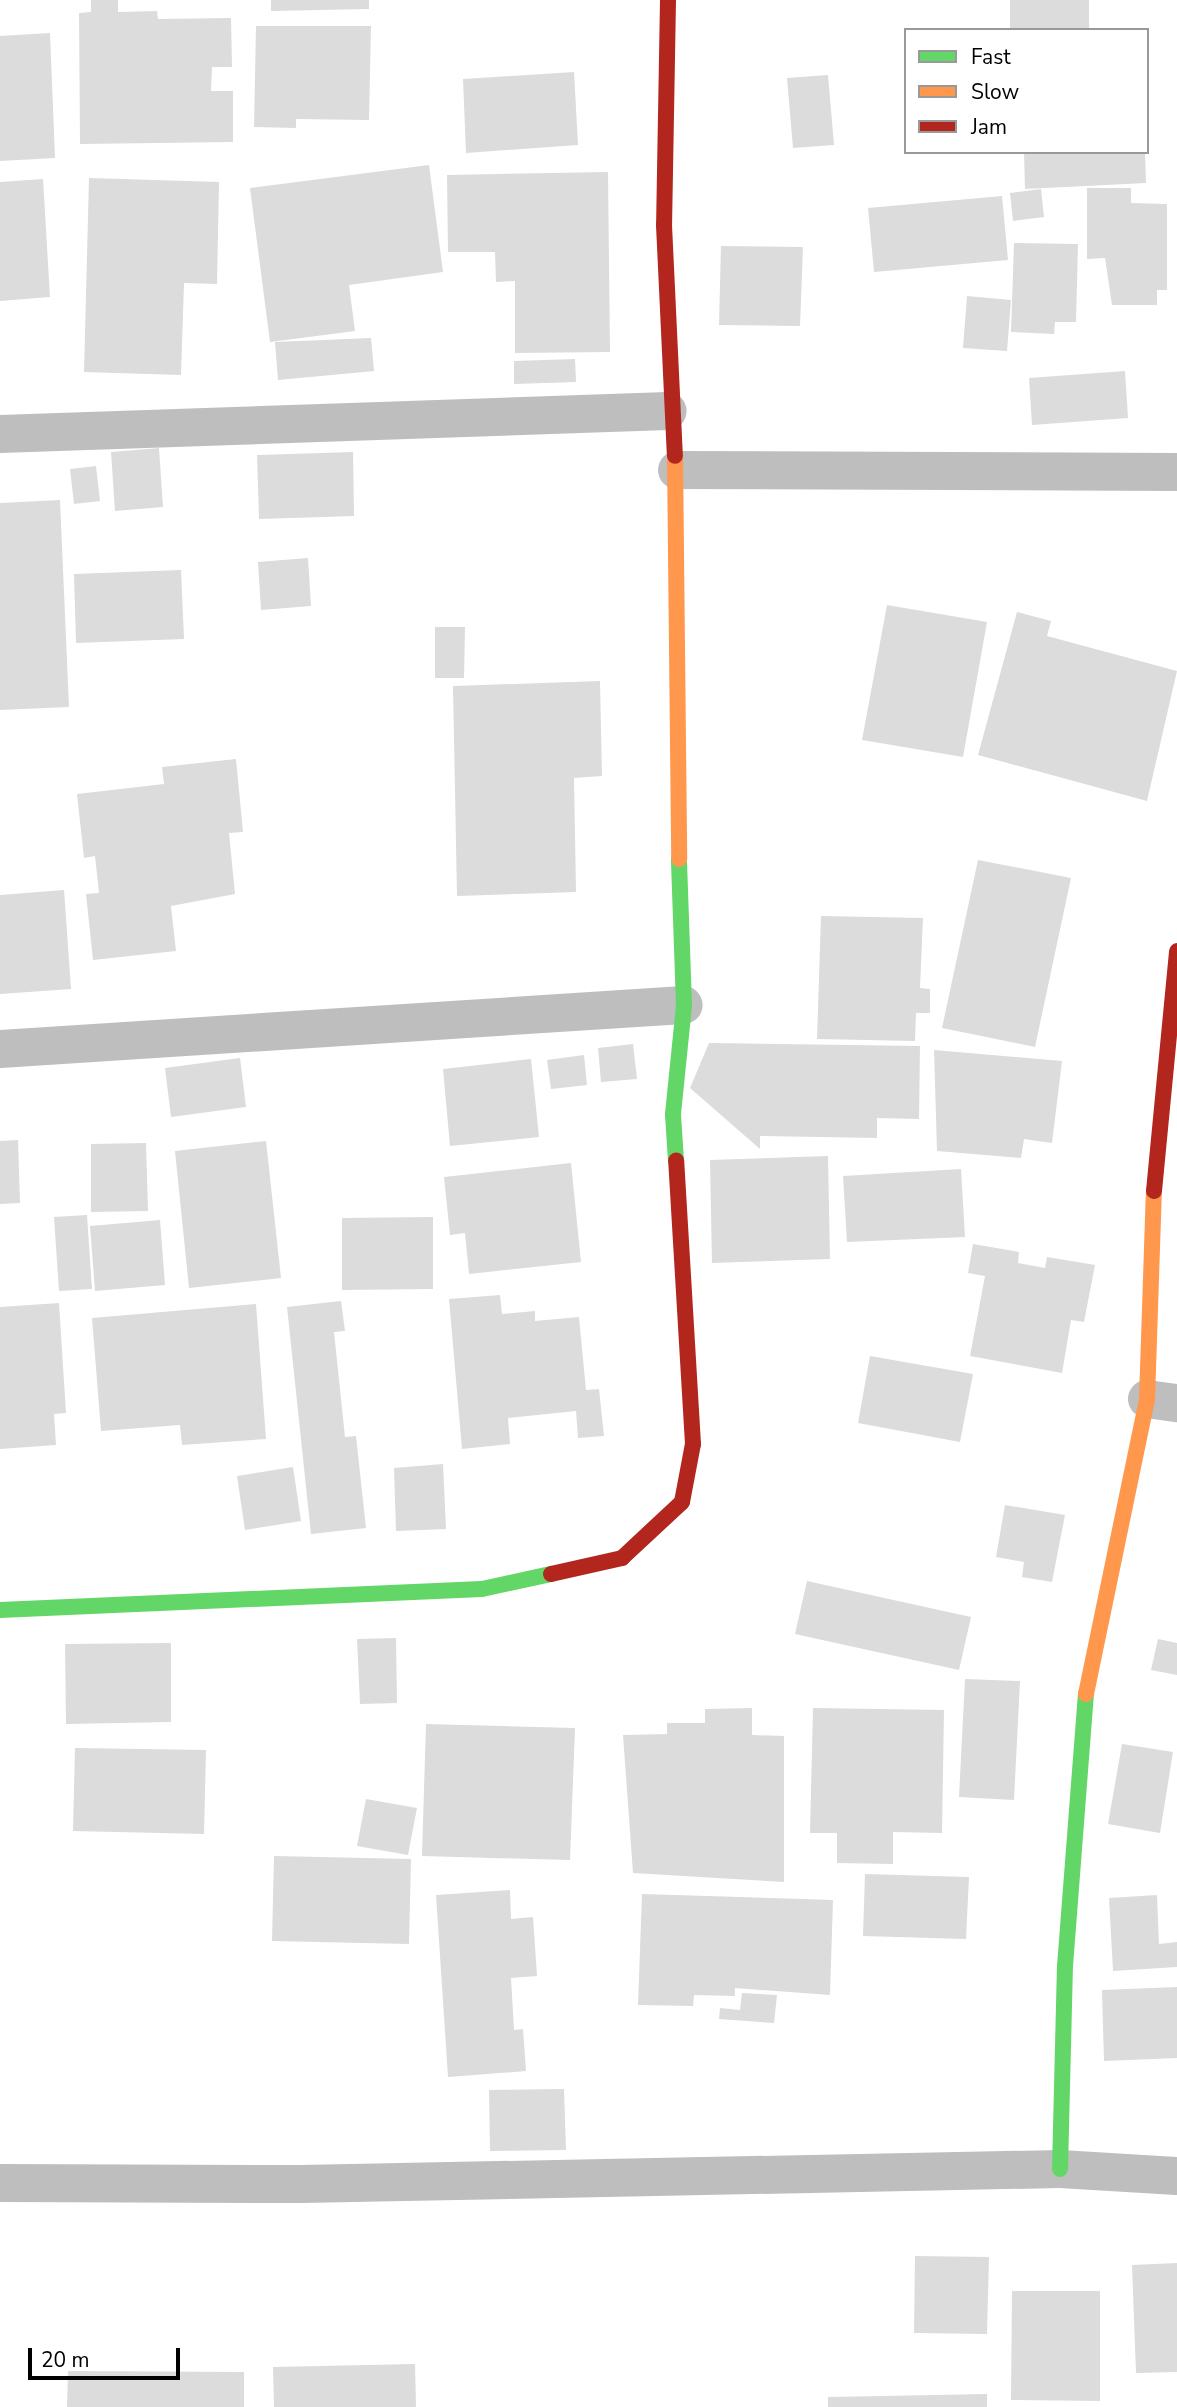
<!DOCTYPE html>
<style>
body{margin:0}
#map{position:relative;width:1177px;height:2407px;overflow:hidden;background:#fff;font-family:"Nunito Sans",sans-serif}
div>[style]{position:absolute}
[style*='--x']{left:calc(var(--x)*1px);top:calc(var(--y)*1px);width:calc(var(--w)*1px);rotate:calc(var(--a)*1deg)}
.building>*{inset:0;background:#dcdcdc}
.street>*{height:38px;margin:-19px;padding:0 19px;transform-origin:19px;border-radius:19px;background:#bebebe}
.fast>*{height:16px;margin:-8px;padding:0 8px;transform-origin:8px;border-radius:8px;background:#63d668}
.slow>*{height:16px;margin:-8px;padding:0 8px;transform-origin:8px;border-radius:8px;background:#ff974d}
.jam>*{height:16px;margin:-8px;padding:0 8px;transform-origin:8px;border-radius:8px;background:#b3261e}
span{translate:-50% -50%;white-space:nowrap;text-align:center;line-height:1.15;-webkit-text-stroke:5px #fff;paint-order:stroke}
.legend{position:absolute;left:904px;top:28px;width:245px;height:126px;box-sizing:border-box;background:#fff;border:2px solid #999;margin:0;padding:9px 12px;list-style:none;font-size:21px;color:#000}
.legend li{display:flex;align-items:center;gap:14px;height:35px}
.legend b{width:35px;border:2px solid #999}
.scale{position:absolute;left:28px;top:2348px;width:152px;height:32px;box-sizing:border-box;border:4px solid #000;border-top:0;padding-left:9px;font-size:21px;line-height:24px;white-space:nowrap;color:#000;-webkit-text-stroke:5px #fff;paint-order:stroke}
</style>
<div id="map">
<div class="building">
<i style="clip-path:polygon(91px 0,118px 0,118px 12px,157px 11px,158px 19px,231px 18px,232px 67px,212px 67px,211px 91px,233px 91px,233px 142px,80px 144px,79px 13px,91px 12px)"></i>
<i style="clip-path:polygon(271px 0,369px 0,369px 9px,271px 11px)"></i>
<i style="clip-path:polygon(1010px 0,1089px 0,1089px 30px,1010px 30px)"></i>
<i style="clip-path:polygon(256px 26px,371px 26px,369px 120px,296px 119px,296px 128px,254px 127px)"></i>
<i style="clip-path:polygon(50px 33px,55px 158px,0 161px,0 36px)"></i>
<i style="clip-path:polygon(574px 72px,578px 145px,466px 153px,463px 79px)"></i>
<i style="clip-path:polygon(828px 75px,834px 145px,793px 148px,787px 78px)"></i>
<i style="clip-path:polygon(1024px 152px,1145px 152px,1146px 183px,1025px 189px)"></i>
<i style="clip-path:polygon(429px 165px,443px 272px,349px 285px,355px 331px,270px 342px,250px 188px)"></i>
<i style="clip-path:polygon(608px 172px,610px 352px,515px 353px,515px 281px,496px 282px,495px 252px,448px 252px,447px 175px)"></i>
<i style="clip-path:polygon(89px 178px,219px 182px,217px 284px,184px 283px,181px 375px,84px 372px)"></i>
<i style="clip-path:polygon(43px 179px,50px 297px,0 301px,0 182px)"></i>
<i style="clip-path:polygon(1087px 188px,1131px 188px,1131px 203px,1167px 204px,1167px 290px,1157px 290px,1157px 305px,1112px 305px,1105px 258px,1087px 259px)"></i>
<i style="clip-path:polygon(1041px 189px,1044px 217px,1013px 221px,1010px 193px)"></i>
<i style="clip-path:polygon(1002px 196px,1008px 260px,874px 272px,868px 208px)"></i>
<i style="clip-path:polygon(1014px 243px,1078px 244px,1076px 322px,1055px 322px,1054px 334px,1011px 332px)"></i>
<i style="clip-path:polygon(721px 246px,803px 247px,800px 326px,719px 325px)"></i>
<i style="clip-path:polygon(967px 296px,1011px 300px,1007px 351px,963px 348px)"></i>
<i style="clip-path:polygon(371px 338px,374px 371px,278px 380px,275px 342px)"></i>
<i style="clip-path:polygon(575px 359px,576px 382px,514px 384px,514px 361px)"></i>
<i style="clip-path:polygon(1125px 371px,1128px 418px,1032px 425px,1029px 378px)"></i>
<i style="clip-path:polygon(159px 448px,163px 507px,115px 511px,111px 452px)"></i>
<i style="clip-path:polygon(353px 452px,354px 516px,259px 519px,257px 455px)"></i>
<i style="clip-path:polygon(96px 466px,100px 501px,74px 504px,70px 469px)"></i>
<i style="clip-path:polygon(60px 500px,69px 707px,0 710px,0 503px)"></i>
<i style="clip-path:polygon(308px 558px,311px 606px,261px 610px,258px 562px)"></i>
<i style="clip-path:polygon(181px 570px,184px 639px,76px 643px,74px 574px)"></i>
<i style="clip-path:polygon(887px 605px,987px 622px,963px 757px,862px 740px)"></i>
<i style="clip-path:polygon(1017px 612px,1051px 621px,1047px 636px,1177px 671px,1147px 801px,978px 755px)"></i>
<i style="clip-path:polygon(435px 627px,465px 627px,464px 678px,435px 678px)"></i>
<i style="clip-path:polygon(600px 681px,602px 776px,574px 778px,576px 892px,457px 896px,453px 686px)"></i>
<i style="clip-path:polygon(236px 759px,243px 832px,229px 833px,235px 894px,171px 906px,176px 951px,93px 960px,86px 894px,99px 893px,95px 856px,84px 858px,77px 794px,164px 784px,162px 767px)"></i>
<i style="clip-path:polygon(978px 860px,1071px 878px,1035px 1047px,942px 1028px)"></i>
<i style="clip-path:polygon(64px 890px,71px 989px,0 994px,0 895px)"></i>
<i style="clip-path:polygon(821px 916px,923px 918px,920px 988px,930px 989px,930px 1013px,916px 1013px,915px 1041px,817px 1039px)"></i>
<i style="clip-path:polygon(709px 1043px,920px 1046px,919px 1119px,877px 1118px,877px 1138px,760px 1136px,760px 1149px,690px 1088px)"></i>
<i style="clip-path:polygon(633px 1044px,637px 1079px,601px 1082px,598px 1048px)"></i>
<i style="clip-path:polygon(934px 1050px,1062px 1061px,1052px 1143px,1024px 1139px,1021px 1158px,937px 1151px)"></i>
<i style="clip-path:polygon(584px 1055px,587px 1085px,551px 1089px,547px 1060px)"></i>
<i style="clip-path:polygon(240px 1058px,246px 1107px,171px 1117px,165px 1068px)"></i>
<i style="clip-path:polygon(531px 1059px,539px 1137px,450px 1146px,443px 1069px)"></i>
<i style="clip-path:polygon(18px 1140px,20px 1203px,0 1204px,0 1141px)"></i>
<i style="clip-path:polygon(266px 1141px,281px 1278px,189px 1288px,175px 1151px)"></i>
<i style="clip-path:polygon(146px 1143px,148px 1211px,91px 1212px,91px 1144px)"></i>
<i style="clip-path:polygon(828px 1156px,830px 1259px,712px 1263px,710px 1160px)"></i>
<i style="clip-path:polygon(571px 1163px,581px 1262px,469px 1274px,465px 1233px,450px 1235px,444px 1177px)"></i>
<i style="clip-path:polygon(961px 1169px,965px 1237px,847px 1242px,843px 1176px)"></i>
<i style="clip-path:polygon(87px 1215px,92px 1289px,59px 1291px,54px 1217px)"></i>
<i style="clip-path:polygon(433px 1217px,433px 1289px,342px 1290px,342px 1218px)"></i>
<i style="clip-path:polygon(160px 1220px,165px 1285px,95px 1291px,90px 1226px)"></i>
<i style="clip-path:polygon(973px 1244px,1019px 1252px,1018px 1263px,1045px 1268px,1047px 1257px,1095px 1265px,1084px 1322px,1071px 1320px,1062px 1373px,970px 1356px,985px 1276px,968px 1273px)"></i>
<i style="clip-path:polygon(500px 1295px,502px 1314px,535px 1311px,535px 1321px,579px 1317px,586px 1390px,599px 1389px,604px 1436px,578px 1438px,576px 1411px,508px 1418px,510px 1444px,462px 1449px,449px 1299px)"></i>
<i style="clip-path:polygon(341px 1301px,345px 1331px,334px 1332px,345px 1437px,356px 1436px,366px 1528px,311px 1534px,287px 1307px)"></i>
<i style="clip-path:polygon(59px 1303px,66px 1413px,54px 1414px,56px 1445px,0 1449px,0 1307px)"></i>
<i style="clip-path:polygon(256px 1304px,266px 1439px,182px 1445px,180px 1425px,101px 1431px,92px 1318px)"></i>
<i style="clip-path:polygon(870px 1356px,973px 1374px,960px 1442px,858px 1423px)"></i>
<i style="clip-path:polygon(443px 1464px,446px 1529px,396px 1531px,394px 1468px)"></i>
<i style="clip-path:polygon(293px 1467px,301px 1521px,245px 1530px,237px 1476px)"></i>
<i style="clip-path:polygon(1005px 1505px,1065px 1515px,1052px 1582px,1022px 1577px,1024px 1562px,996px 1557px)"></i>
<i style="clip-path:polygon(807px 1581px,971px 1617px,959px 1670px,795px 1634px)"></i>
<i style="clip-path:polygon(396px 1638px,397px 1703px,360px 1704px,357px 1639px)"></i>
<i style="clip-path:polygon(1158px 1639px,1177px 1643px,1177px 1675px,1151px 1670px)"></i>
<i style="clip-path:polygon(171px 1643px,171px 1722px,66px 1724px,65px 1644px)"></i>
<i style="clip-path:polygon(965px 1679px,1020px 1681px,1014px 1800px,959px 1797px)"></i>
<i style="clip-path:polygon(752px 1708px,752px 1735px,784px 1736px,784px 1882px,633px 1873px,623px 1735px,667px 1734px,667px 1723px,705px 1723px,705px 1709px)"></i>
<i style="clip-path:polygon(813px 1708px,944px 1710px,942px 1833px,893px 1832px,893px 1864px,837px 1863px,837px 1833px,810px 1833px)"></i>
<i style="clip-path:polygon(426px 1724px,575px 1728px,570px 1860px,422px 1856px)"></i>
<i style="clip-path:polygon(1122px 1744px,1173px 1752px,1160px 1833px,1108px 1824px)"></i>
<i style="clip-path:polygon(75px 1748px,206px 1750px,204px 1834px,73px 1831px)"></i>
<i style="clip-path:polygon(366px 1799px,417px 1808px,408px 1855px,357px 1846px)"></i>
<i style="clip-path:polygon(274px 1856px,411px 1859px,409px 1944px,272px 1941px)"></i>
<i style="clip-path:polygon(865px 1874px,969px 1877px,966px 1939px,863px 1936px)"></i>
<i style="clip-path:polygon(510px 1890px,511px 1919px,533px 1917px,537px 1976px,511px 1978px,514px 2030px,523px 2029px,526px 2071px,448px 2077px,436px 1895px)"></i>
<i style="clip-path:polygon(642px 1894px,833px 1900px,830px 1995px,735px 1988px,735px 1996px,694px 1995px,693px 2006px,638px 2005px)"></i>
<i style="clip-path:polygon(1157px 1895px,1159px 1944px,1177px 1942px,1177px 1967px,1113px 1971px,1109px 1898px)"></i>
<i style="clip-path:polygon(1177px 1987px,1177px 2058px,1104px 2061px,1102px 1990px)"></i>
<i style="clip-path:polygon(742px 1993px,777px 1995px,774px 2023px,719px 2019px,720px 2008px,740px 2010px)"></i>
<i style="clip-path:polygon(564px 2089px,566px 2150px,490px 2151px,489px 2090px)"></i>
<i style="clip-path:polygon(915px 2256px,989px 2257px,987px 2334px,914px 2333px)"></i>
<i style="clip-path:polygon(1177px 2263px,1177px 2372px,1136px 2373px,1132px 2265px)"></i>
<i style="clip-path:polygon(1012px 2291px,1100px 2291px,1100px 2401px,1011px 2400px)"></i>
<i style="clip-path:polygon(415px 2364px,416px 2407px,274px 2407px,273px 2367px)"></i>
<i style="clip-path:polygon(68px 2371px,244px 2372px,244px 2407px,67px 2407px)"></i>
<i style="clip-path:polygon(987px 2394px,987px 2407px,828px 2407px,828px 2397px)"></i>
</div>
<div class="street">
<i style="--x:0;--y:434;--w:668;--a:-1.97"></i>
<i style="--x:677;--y:470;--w:500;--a:0.23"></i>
<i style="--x:0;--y:1049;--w:685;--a:-3.68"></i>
<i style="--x:1147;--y:1399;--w:30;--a:8"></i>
<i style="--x:0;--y:2183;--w:301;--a:0.2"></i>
<i style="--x:301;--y:2184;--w:759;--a:-1.13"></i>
<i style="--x:1060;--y:2169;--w:117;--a:3.4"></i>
</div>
<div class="fast">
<i style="--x:676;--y:1161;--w:47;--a:-93.7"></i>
<i style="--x:673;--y:1114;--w:110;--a:-84.2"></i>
<i style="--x:684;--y:1005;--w:146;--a:-92"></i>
<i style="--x:0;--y:1610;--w:482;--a:-2.5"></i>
<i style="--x:482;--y:1589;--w:71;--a:-12.3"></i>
<i style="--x:1060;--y:2169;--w:203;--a:-88.6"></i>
<i style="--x:1065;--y:1966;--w:273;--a:-85.6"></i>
</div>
<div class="slow">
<i style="--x:675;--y:456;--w:403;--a:89.4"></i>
<i style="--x:1086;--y:1694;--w:301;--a:-78.3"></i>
<i style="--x:1147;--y:1399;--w:208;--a:-88.1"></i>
</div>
<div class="jam">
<i style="--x:668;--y:0;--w:225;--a:91"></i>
<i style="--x:664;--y:225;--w:231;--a:87.3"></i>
<i style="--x:1154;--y:1191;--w:241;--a:-84.5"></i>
<i style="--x:551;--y:1574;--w:73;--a:-12.7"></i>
<i style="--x:622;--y:1558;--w:82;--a:-43"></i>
<i style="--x:682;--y:1502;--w:59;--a:-79.3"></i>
<i style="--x:693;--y:1444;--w:284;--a:-93.4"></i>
</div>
<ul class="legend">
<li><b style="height:9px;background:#63d668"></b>Fast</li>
<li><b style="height:9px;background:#ff974d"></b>Slow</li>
<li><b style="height:9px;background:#b3261e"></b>Jam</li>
</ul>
<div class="scale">20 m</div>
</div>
